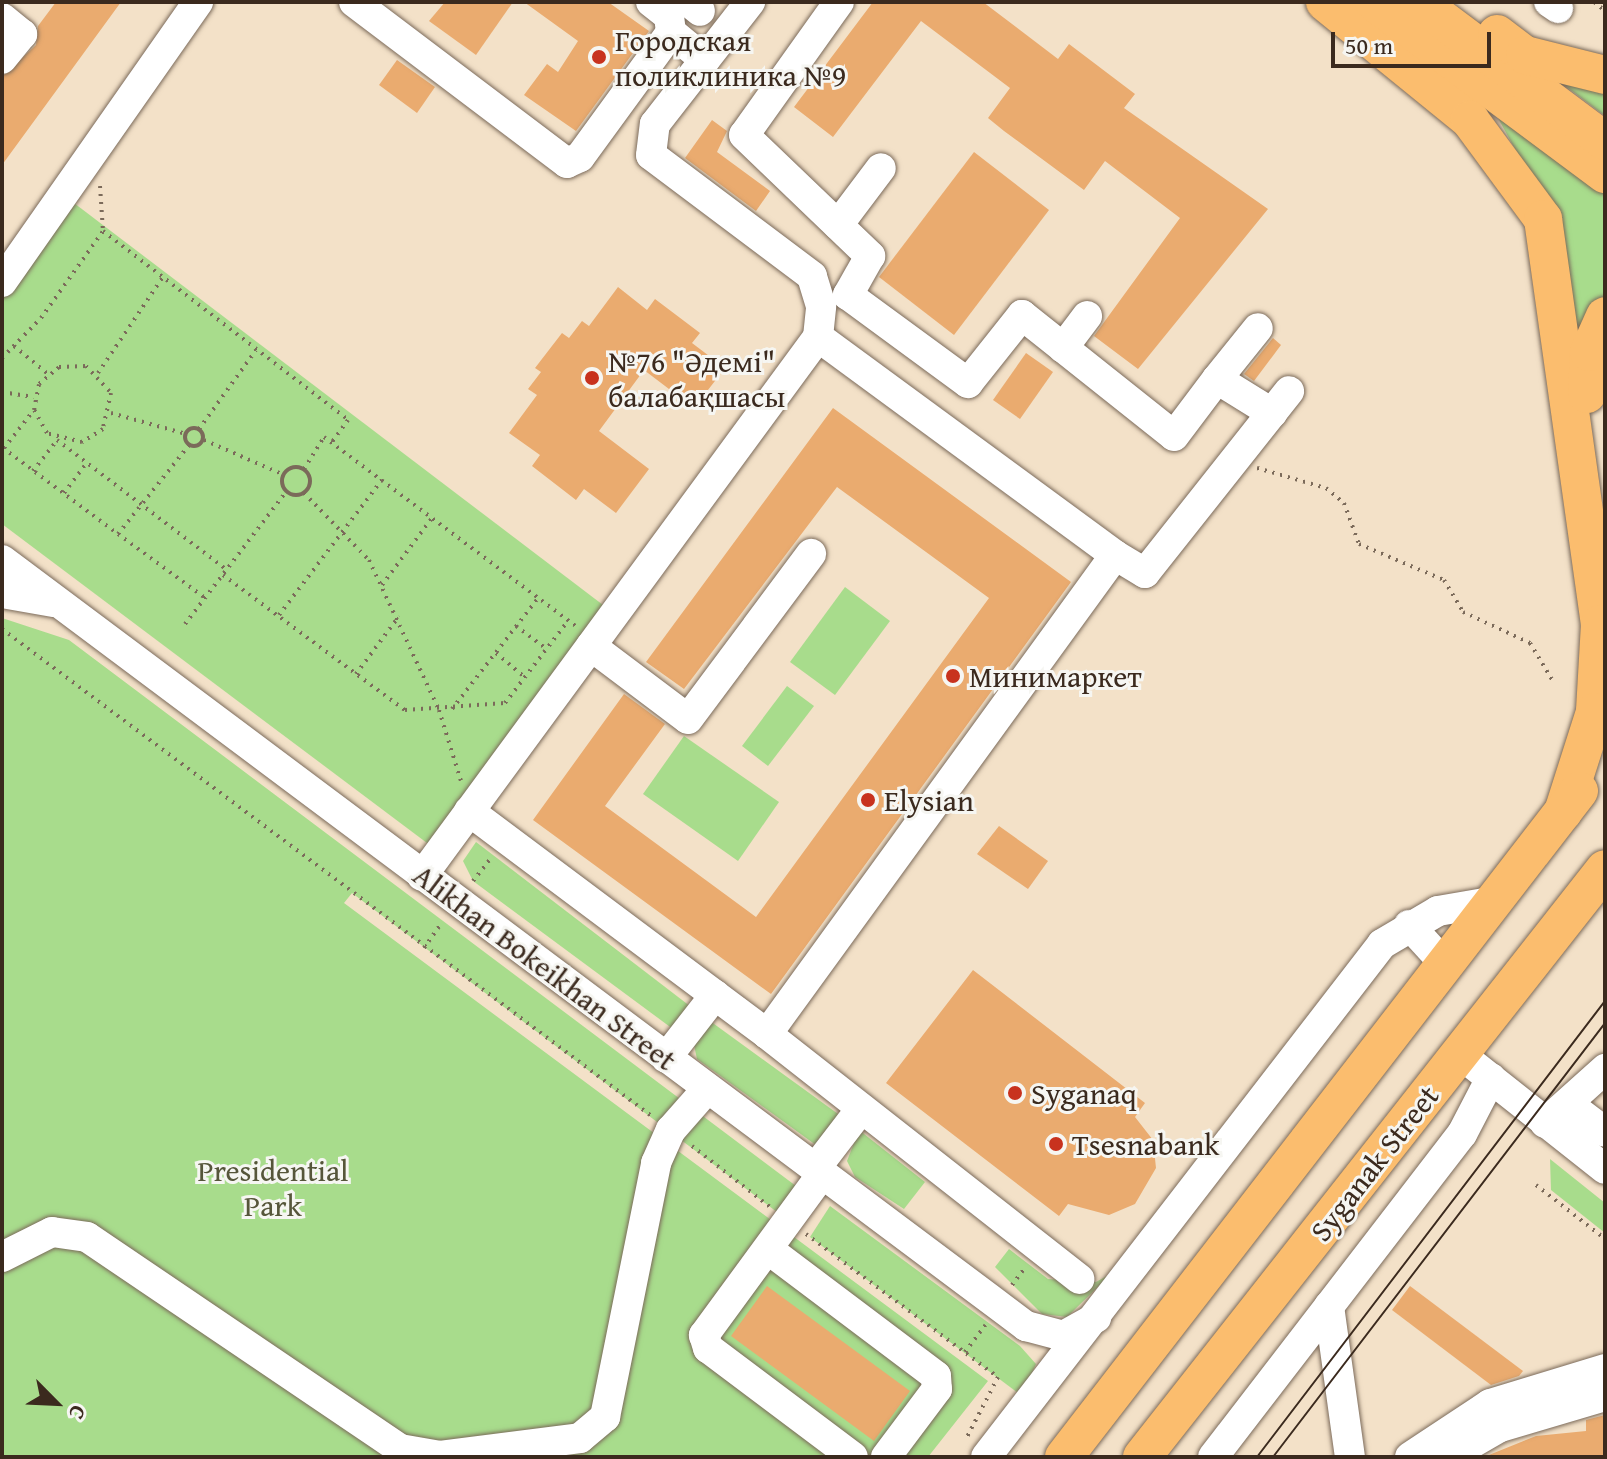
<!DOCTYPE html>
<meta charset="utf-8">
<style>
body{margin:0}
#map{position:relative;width:1607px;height:1459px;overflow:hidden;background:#f3e1c8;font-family:"Gentium Book Plus",serif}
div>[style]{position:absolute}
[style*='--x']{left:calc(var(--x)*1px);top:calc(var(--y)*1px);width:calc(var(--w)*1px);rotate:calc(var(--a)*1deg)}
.green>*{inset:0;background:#a8dc8c}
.building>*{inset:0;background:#eaab6f}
.path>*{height:4px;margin-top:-2px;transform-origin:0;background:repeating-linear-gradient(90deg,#7b6a5a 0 2px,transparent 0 8px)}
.path>.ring{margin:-2px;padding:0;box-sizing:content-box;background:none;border:4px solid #7b6a5a;border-radius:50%}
.roads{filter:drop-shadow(0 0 2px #7b6a5a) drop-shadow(0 0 2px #7b6a5a)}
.minor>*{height:30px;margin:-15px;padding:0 15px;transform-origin:15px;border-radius:15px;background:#fff}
.major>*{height:38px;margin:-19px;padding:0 19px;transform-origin:19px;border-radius:19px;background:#fbbd6e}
.tram>*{height:2px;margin:-1px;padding:0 1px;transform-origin:1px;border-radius:1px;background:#3b2a1e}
.dots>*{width:22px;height:22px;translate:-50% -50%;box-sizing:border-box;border:4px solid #f6f6f2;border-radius:50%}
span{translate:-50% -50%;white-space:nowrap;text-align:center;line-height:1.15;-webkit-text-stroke:6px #f6f6f2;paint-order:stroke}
.poi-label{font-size:30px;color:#3b2a1e}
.left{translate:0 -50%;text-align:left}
.street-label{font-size:30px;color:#3b2a1e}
.park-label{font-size:30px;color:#56563a}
.frame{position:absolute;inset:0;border:4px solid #3b2a1e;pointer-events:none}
.north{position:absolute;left:16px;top:1363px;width:80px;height:80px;-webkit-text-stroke:6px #f6f6f2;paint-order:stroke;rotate:114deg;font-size:22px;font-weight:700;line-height:32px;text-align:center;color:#3b2a1e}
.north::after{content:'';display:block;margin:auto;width:28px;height:36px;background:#3b2a1e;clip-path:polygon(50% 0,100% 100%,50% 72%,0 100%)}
.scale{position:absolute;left:1331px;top:32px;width:160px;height:36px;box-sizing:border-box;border:4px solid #3b2a1e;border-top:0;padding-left:10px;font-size:24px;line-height:28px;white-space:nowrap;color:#3b2a1e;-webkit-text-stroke:6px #f6f6f2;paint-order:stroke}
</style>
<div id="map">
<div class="green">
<i style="clip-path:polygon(1543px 69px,1605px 80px,1605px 116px)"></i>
<i style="clip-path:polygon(1498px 118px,1605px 192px,1605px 301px,1579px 360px,1544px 202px)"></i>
<i style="clip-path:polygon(70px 200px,607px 608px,431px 846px,2px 524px,2px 299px)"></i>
<i style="clip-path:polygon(845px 587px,890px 621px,835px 695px,790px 662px)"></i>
<i style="clip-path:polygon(2px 618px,69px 640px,808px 1195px,789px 1221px,352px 893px,344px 903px,988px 1381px,928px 1457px,2px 1457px)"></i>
<i style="clip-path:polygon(787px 686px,814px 706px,768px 766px,742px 746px)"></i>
<i style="clip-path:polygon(684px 736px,779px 802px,738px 861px,643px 794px)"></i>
<i style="clip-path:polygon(476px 842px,699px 1013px,681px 1035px,473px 881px,463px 861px)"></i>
<i style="clip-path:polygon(710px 1021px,845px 1119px,820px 1148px,697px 1059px,694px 1045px)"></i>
<i style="clip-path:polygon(859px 1130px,925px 1182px,904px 1209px,855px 1177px,847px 1161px)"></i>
<i style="clip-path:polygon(1550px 1159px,1605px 1203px,1605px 1233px,1551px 1190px)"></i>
<i style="clip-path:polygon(830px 1206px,1020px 1346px,1036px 1364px,1022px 1396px,810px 1237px)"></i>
<i style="clip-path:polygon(1009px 1249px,1048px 1279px,1096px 1282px,1112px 1273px,1067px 1317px,1042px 1314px,995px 1267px)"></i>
</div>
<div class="building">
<i style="clip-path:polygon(56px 2px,121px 2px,2px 165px,2px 77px,36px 45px,38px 26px)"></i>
<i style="clip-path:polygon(445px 2px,513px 2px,476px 55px,429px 21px)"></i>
<i style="clip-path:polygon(524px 2px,608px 2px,649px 31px,576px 131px,524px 95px,547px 64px,558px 72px,578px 41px)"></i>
<i style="clip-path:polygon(873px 2px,983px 2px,1058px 59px,1069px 44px,1135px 94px,1124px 108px,1268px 209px,1138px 369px,1094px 336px,1180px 218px,1105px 161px,1084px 190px,1004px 131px,988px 118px,1010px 88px,921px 21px,833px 137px,794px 107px)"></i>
<i style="clip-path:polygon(397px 60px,435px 87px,417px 113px,379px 85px)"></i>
<i style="clip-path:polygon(712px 120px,727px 131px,717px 152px,770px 191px,756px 211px,685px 158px)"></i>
<i style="clip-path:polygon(974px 152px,1049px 210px,954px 335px,879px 277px)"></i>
<i style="clip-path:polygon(618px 287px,647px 310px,655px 299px,700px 333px,692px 343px,725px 368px,694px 408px,644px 370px,599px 431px,649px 469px,616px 513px,584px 489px,576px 500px,532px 466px,540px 455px,509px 433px,537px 395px,528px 389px,541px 372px,535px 368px,562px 333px,569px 338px,582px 321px,589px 326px)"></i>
<i style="clip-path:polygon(1273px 338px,1281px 345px,1254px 381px,1244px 374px)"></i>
<i style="clip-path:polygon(1026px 353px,1053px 372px,1020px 419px,993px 400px)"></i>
<i style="clip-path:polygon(833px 408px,1071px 582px,771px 994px,533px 820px,624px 694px,665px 724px,605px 806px,756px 917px,989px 598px,837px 487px,684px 689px,646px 662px)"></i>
<i style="clip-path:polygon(999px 826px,1048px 861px,1028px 889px,977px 854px)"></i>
<i style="clip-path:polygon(973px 970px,1145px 1103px,1135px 1117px,1153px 1140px,1156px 1168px,1135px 1204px,1109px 1215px,1068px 1204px,1059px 1216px,886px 1083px)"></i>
<i style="clip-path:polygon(767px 1286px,910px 1391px,874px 1441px,731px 1336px)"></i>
<i style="clip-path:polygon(1410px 1286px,1523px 1371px,1519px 1376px,1491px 1385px,1392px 1310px)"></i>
<i style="clip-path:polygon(1605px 1415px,1605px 1457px,1484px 1457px,1536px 1436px,1586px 1431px,1586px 1420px)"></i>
</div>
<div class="path">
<i style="--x:1594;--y:2;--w:14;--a:39"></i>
<i style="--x:100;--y:186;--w:45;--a:86.2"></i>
<i style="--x:14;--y:346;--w:44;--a:39.5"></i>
<i style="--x:2;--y:358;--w:56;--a:-45.7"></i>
<i style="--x:41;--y:318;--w:107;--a:-54.5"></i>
<i style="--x:103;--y:231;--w:309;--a:37.6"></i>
<i style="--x:348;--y:420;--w:27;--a:126"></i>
<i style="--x:98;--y:373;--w:116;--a:-55.9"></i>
<i style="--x:2;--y:392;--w:32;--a:9"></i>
<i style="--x:111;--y:413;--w:78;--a:15.6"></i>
<i class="ring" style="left:185px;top:428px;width:14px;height:14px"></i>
<i style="--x:199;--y:429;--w:97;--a:-54.2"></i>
<i style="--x:204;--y:440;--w:85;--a:23.6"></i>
<i style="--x:3;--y:448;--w:144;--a:36.8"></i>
<i style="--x:118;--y:534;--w:114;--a:-51.4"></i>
<i style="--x:4;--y:448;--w:48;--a:-51.7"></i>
<i style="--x:34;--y:410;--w:26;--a:-79"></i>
<i style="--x:39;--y:384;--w:26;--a:-40"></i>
<i style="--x:59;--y:367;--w:27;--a:-2"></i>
<i style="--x:86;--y:366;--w:37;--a:47"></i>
<i style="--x:111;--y:393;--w:37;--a:103"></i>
<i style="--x:103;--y:429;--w:25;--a:148"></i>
<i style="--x:82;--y:442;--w:36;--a:-166"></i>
<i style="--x:47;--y:433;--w:26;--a:-119"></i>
<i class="ring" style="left:282px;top:467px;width:24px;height:24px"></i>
<i style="--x:1257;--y:468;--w:72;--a:16.2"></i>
<i style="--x:1326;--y:488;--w:23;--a:40"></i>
<i style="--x:1344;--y:503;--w:44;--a:69.9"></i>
<i style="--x:1359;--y:544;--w:92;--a:23"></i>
<i style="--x:1444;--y:580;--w:37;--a:59"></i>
<i style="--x:1463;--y:612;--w:74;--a:24.8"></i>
<i style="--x:1530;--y:643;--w:47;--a:59"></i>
<i style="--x:304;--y:469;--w:38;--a:-58"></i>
<i style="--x:324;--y:437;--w:316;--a:36.9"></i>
<i style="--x:33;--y:471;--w:39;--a:-52"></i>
<i style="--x:57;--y:440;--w:214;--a:37.4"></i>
<i style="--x:64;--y:493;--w:38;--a:-53"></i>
<i style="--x:304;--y:493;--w:93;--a:45.9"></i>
<i style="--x:369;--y:560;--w:166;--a:65"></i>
<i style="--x:439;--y:710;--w:74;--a:72.8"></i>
<i style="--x:118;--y:534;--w:108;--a:36.3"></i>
<i style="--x:223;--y:575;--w:227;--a:36.6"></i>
<i style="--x:405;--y:710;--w:100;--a:-4"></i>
<i style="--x:505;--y:703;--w:103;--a:-52.5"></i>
<i style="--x:382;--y:585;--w:84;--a:-53.3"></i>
<i style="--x:279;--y:615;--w:170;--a:-52.7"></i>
<i style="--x:185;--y:624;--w:166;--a:-52.6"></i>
<i style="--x:516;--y:626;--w:39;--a:37"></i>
<i style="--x:2;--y:629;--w:814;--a:36.86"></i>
<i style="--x:496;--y:653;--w:38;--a:40"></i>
<i style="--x:356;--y:674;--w:72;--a:-53.4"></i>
<i style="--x:452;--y:709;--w:140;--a:-52.2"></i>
<i style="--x:473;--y:881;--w:29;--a:-52"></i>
<i style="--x:424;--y:948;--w:29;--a:-55"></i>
<i style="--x:692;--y:1146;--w:99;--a:38"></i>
<i style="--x:1536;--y:1185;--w:88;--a:38"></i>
<i style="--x:806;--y:1234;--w:239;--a:36.7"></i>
<i style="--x:998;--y:1377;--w:68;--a:117.3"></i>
<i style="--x:1012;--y:1285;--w:21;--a:-53"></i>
<i style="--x:965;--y:1352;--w:34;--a:-53"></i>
</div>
<div class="roads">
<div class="minor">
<i style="--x:354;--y:2;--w:267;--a:37.1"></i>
<i style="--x:567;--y:163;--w:14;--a:-25"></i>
<i style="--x:580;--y:157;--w:155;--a:-53.9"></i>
<i style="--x:671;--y:32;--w:44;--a:39.5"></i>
<i style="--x:651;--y:2;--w:23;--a:38"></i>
<i style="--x:669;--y:16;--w:16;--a:83"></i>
<i style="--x:689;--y:2;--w:14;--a:39"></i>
<i style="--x:839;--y:2;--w:163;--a:125.5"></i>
<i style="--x:744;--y:135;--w:175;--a:43.8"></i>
<i style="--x:870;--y:256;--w:45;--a:119.4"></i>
<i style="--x:848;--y:295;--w:149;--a:36.3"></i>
<i style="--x:968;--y:383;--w:87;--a:-51.5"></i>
<i style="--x:1022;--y:315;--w:194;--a:38.5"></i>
<i style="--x:1174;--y:436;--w:71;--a:-53"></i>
<i style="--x:1217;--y:379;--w:65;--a:31.7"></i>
<i style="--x:1549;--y:2;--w:11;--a:34"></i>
<i style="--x:2;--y:18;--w:26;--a:39"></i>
<i style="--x:22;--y:34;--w:32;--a:129"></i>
<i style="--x:838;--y:225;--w:71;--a:-53"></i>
<i style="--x:2;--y:282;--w:342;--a:-55"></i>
<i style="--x:1063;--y:348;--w:40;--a:-53"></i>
<i style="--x:1217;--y:379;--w:65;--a:-51.2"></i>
<i style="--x:1115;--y:555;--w:35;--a:31"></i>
<i style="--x:1145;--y:573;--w:232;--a:-51.6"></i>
<i style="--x:2;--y:560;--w:1279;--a:36.8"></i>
<i style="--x:1026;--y:1326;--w:38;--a:15"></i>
<i style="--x:1063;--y:1336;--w:38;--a:-29"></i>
<i style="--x:2;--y:593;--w:52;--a:10"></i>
<i style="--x:591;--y:646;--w:121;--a:37"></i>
<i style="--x:688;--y:719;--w:206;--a:-53.3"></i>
<i style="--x:469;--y:811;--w:372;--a:36.8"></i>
<i style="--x:767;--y:1034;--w:592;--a:-54"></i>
<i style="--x:1115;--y:555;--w:368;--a:-143.7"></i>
<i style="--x:422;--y:876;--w:669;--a:-53.7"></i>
<i style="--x:818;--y:337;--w:31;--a:-84"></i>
<i style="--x:821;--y:306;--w:31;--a:-107"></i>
<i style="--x:812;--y:276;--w:201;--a:-143.1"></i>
<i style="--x:651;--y:155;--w:31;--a:-83"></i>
<i style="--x:655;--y:124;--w:155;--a:-52.1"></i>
<i style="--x:1409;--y:925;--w:50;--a:47.4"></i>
<i style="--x:767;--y:1034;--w:397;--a:38.1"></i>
<i style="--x:666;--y:1058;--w:80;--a:-52.1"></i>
<i style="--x:1475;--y:1066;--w:166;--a:38.4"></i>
<i style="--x:1576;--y:1110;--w:36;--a:37"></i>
<i style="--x:1545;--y:1123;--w:81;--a:-42"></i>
<i style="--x:815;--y:1169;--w:76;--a:-52.5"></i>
<i style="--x:822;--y:1174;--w:200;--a:126.2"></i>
<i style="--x:704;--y:1335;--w:14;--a:73"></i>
<i style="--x:708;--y:1348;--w:181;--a:36.9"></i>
<i style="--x:769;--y:1250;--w:209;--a:37"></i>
<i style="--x:936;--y:1376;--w:13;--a:86"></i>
<i style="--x:937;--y:1389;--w:85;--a:126.9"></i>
<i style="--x:2;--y:1257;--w:56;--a:-26.6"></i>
<i style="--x:52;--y:1232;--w:35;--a:8"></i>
<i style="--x:87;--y:1237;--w:378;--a:34.1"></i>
<i style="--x:400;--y:1449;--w:41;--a:9.9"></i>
<i style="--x:440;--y:1456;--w:141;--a:-7.3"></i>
<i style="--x:580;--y:1438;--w:33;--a:-40"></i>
<i style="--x:605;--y:1417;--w:259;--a:-78.6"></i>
<i style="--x:656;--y:1163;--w:36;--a:-66"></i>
<i style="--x:671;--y:1130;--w:55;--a:-48.7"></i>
<i style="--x:1329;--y:1306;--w:152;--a:82.1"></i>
<i style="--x:986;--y:1457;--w:648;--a:-52.33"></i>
<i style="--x:1382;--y:944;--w:65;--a:-30.5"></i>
<i style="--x:1438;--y:911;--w:53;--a:-9.8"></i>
<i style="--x:1213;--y:1457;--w:408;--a:-52.4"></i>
<i style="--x:1462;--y:1134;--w:63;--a:-62.6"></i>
<i style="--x:1410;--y:1457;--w:96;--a:-33.5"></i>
<i style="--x:1490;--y:1404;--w:120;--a:-16.9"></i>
<i style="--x:1448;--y:1457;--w:60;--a:-30"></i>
<i style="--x:1500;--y:1427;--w:109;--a:-16.4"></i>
</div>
<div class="major">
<i style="--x:1325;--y:2;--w:187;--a:39.1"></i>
<i style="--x:1470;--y:120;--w:123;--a:53.6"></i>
<i style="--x:1543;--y:219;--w:409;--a:82"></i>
<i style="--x:1600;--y:624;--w:88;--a:93.3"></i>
<i style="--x:1595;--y:712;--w:105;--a:107.7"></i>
<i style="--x:1374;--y:2;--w:288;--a:36.7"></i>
<i style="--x:1419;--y:2;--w:232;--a:36.8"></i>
<i style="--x:1497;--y:34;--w:35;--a:37"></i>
<i style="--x:1525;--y:55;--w:82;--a:14"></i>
<i style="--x:1587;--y:394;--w:42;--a:-87.3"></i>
<i style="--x:1589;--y:352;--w:39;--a:-66"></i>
<i style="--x:1064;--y:1457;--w:842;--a:-52.29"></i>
<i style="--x:1142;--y:1457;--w:748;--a:-51.78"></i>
</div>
</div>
<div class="tram">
<i style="--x:1257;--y:1457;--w:574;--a:-52.65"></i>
<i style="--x:1273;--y:1457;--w:546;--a:-52.58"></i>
</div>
<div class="dots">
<i style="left:599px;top:57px;background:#c8321e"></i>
<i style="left:592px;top:378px;background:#c8321e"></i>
<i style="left:953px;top:676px;background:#c8321e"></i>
<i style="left:868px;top:800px;background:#c8321e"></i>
<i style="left:1015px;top:1093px;background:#c8321e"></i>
<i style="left:1056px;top:1144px;background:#c8321e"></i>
</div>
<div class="poi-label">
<span class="left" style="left:615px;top:57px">Городская<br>поликлиника №9</span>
<span class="left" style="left:608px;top:378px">№76 "Әдемі"<br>балабақшасы</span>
<span class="left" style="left:969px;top:676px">Минимаркет</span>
<span class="left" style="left:884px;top:800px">Elysian</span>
<span class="left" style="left:1031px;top:1093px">Syganaq</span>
<span class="left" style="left:1072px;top:1144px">Tsesnabank</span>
</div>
<div class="street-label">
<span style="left:545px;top:967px;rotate:37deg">Alikhan Bokeikhan Street</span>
<span style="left:1374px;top:1163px;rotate:-52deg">Syganak Street</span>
</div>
<div class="park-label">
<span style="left:273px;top:1187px">Presidential<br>Park</span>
</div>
<div class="frame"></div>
<div class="north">С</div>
<div class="scale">50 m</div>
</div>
